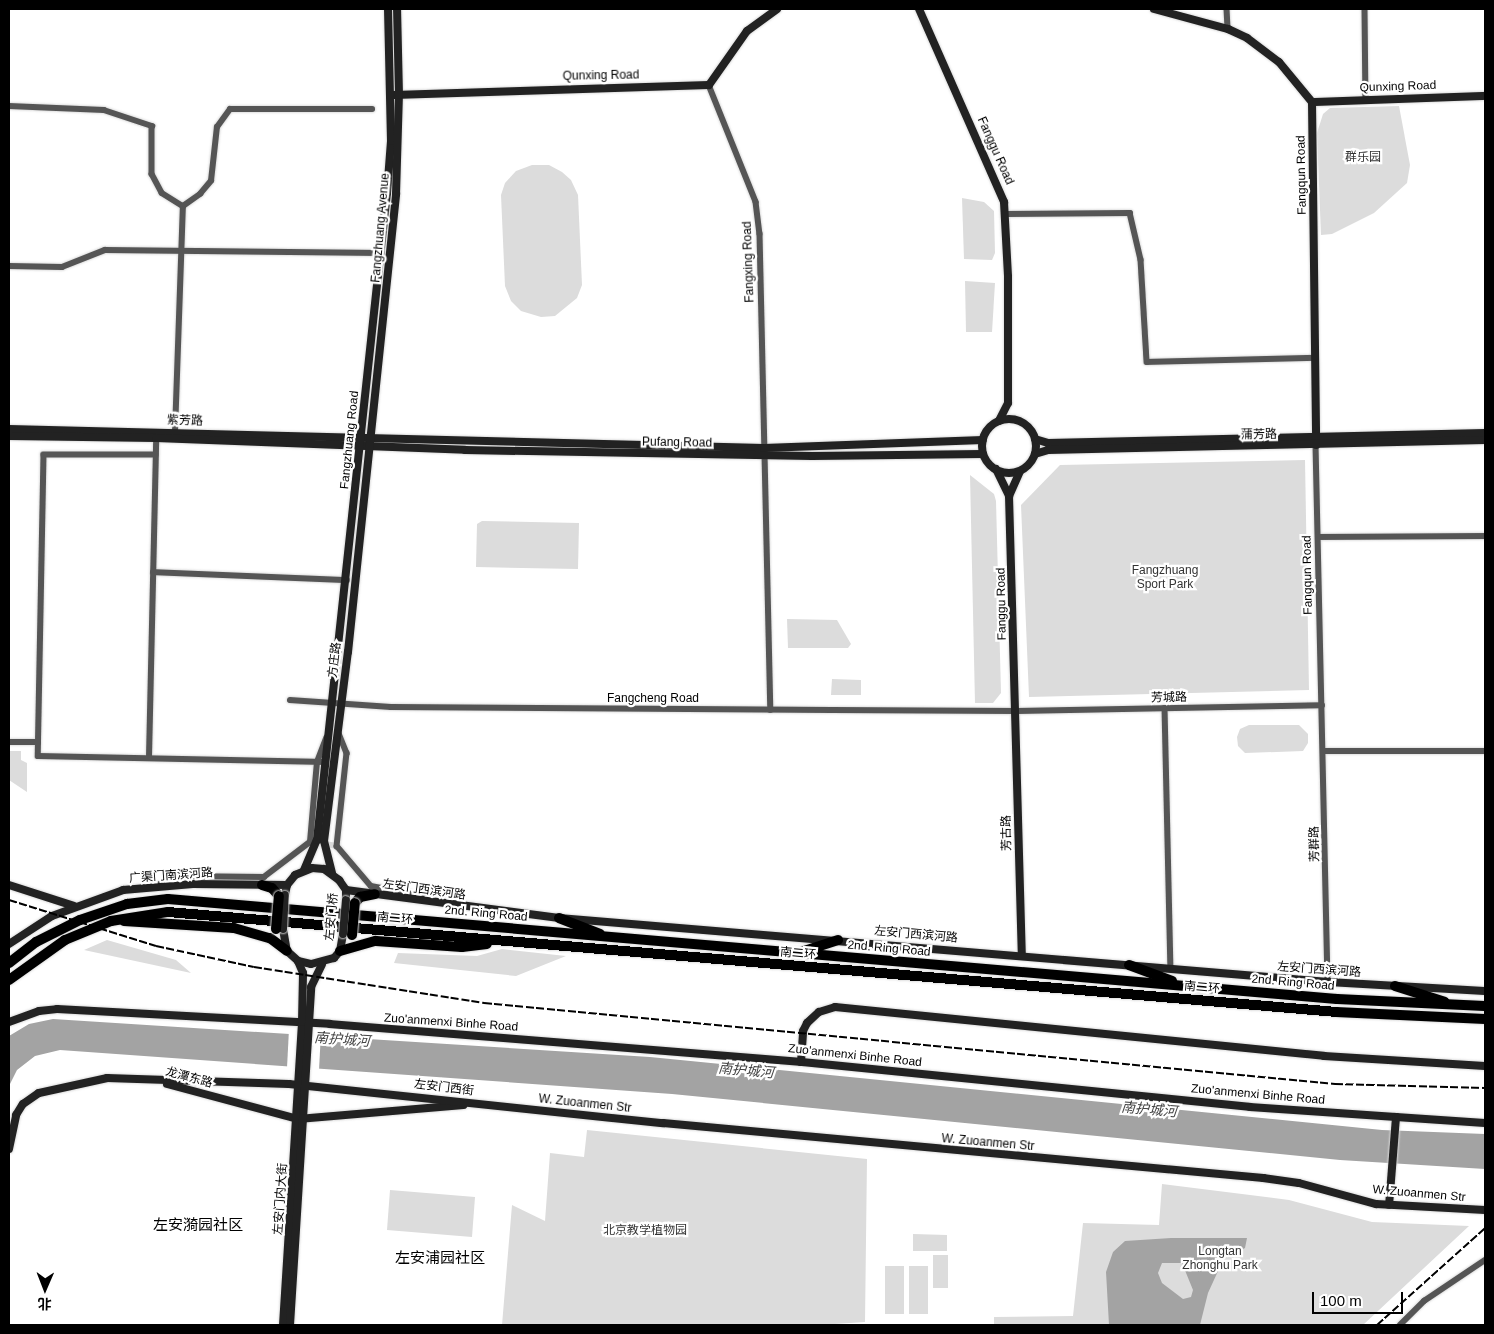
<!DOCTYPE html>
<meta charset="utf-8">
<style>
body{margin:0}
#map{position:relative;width:1494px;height:1334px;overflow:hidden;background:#fff;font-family:Arial,"Noto Sans SC",sans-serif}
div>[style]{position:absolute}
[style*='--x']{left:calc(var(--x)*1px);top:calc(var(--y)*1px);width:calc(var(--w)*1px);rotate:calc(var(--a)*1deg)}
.green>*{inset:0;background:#dcdcdc}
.water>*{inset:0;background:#a3a3a3}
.pier>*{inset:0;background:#fff}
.street-tunnel>*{height:5.5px;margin-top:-2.75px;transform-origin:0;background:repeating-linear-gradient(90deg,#d9d9d9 0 5.5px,transparent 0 8.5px)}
.roads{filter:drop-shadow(0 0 1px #dbdbdb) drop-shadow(0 0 1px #dbdbdb)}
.street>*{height:5.5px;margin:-2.75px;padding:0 2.75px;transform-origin:2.75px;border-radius:2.75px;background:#555}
.secondary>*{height:8px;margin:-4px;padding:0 4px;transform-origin:4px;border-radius:4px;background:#222}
.secondary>.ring{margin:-4px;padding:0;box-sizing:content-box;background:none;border:8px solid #222;border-radius:50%}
.highway>*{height:10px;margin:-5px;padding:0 5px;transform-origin:5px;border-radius:5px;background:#000}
.rail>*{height:2px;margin-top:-1px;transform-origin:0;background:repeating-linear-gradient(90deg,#000 0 8px,transparent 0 10.5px)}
.bridges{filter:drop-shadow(0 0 1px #dbdbdb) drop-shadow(0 0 1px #dbdbdb)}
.secondary-bridge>*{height:8px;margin:-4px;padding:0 4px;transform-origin:4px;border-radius:4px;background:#222}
.highway-bridge>*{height:10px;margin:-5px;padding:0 5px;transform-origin:5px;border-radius:5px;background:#000}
span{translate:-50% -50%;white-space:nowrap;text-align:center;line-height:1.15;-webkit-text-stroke:4.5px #fff;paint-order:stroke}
.street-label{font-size:12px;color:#000}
.park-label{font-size:12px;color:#333}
.water-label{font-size:14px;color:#444;font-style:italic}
.quarter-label{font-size:15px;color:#000}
.frame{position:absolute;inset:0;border:10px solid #000;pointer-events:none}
.north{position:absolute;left:20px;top:1264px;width:50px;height:50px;-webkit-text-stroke:4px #fff;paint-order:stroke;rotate:181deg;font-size:14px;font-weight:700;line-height:20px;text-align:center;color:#000}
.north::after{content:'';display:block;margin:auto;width:18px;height:22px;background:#000;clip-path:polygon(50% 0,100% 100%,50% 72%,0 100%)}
.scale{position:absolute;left:1312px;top:1292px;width:91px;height:22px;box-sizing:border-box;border:2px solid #000;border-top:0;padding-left:6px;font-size:15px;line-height:18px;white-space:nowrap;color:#000;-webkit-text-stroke:4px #fff;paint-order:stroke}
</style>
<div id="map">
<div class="green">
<i style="clip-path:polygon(1399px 106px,1410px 165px,1407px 183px,1374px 213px,1332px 234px,1321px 235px,1317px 133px,1323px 114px,1330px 108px)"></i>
<i style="clip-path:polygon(532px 165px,549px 165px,562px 172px,571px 180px,578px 195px,582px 285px,577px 298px,555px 316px,541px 317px,521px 311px,511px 301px,505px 286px,501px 195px,505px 183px,516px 171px)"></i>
<i style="clip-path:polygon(962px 198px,984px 202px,994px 211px,995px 253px,992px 260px,964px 259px)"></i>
<i style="clip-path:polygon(965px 281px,995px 283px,992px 332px,966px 332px)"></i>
<i style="clip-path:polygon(1305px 460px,1309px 690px,1029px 697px,1021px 505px,1060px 465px)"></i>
<i style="clip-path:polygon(970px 475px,994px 494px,996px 501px,1001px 693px,993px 703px,975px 703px)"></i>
<i style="clip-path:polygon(482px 521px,579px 523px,578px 569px,476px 567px,477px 524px)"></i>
<i style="clip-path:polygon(787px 619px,837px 620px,851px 644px,848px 648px,788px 648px)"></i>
<i style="clip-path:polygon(832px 679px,861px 680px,861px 695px,831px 695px)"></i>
<i style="clip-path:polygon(1249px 725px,1299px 725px,1308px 734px,1308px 743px,1303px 751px,1245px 753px,1238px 746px,1237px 737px,1240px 729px)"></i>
<i style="clip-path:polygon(9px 751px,21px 751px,21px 760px,27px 763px,27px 792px,9px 780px)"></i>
<i style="clip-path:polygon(107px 940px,176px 960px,191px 973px,84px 950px)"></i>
<i style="clip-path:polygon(502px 949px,566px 956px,516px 976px,394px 963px,398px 953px,477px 956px)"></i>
<i style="clip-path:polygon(587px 1130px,867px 1159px,865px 1322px,820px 1325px,502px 1325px,512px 1205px,545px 1221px,550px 1153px,584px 1157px)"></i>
<i style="clip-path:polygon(1162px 1184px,1289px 1200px,1372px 1222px,1469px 1226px,1363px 1325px,994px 1325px,994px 1317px,1073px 1316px,1083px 1223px,1159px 1225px)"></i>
<i style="clip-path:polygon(390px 1190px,475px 1197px,472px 1237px,387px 1230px)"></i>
<i style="clip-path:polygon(913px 1234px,947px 1235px,947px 1251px,913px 1251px)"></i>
<i style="clip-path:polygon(933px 1255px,948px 1255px,948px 1288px,933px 1288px)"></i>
<i style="clip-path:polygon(885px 1266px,904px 1266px,904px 1314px,885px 1314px)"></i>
<i style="clip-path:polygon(909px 1266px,928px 1266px,928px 1314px,909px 1314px)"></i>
</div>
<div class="water">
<i style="clip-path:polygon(53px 1019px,650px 1057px,1382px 1130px,1485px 1134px,1485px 1169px,1340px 1160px,672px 1094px,60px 1050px,35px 1056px,17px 1070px,9px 1086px,9px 1036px,29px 1024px)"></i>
<i style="clip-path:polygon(evenodd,1171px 1238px,1247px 1238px,1245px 1248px,1224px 1258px,1208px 1293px,1200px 1325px,1109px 1325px,1106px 1272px,1113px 1252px,1125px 1241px,1171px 1238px,1162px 1263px,1182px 1263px,1193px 1290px,1191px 1297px,1183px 1299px,1162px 1283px,1158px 1273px,1162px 1263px)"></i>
</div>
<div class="pier">
<i style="clip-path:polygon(289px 1029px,321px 1032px,319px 1070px,287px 1068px)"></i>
</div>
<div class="street-tunnel">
<i style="--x:312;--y:842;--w:25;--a:9"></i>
</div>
<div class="roads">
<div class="street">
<i style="--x:1227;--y:9;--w:20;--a:87"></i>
<i style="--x:1365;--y:9;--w:90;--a:89.4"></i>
<i style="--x:709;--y:85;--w:126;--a:68.1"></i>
<i style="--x:756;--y:202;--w:32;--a:83"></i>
<i style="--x:760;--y:234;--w:476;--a:88.7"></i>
<i style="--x:9;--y:106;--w:95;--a:2.4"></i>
<i style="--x:104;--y:110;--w:51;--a:18.4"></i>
<i style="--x:152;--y:126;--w:48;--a:90"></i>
<i style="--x:152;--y:174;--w:21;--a:62"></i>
<i style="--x:162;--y:193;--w:25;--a:32"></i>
<i style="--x:1006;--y:214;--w:124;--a:-0.5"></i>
<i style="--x:1130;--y:213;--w:48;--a:76.8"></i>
<i style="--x:1141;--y:260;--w:102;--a:86.6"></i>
<i style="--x:1147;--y:362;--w:167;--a:-1.4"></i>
<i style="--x:9;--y:266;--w:53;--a:1.1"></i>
<i style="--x:62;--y:267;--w:46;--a:-21.6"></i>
<i style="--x:105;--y:250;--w:276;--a:0.6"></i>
<i style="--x:175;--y:432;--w:226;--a:-88"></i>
<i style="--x:183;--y:206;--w:21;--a:-35"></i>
<i style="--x:200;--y:194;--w:17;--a:-50"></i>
<i style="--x:211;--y:181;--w:54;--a:-83.7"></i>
<i style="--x:217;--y:127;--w:22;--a:-54"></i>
<i style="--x:230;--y:109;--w:142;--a:0"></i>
<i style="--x:1316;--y:445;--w:537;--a:88.72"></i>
<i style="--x:156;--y:455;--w:112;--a:180"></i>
<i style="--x:44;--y:455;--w:301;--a:91.1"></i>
<i style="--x:38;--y:756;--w:288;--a:1.2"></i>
<i style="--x:1318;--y:537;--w:167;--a:-0.3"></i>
<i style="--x:153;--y:572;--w:194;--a:2.4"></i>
<i style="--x:290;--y:700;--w:101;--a:4"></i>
<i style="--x:391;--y:707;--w:441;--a:0.4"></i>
<i style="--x:832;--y:710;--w:185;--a:0.3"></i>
<i style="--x:1017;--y:711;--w:305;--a:-1.1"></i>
<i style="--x:1165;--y:708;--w:260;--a:88.7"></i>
<i style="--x:338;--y:731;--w:24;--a:68"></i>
<i style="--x:347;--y:753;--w:94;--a:96.1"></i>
<i style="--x:337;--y:846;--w:52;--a:49.6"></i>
<i style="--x:371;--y:886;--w:58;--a:10.9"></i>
<i style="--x:9;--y:742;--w:29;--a:0"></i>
<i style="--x:1323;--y:751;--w:162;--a:0"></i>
<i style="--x:149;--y:757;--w:319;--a:-88.7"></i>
<i style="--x:158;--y:885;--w:20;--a:-27"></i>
<i style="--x:176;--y:876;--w:88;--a:0.7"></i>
<i style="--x:264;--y:877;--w:58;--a:-37.3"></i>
<i style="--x:310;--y:842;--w:80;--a:-85"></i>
<i style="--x:317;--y:762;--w:26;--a:-69"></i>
<i style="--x:1400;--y:1325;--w:34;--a:-45"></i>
<i style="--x:1424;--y:1301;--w:73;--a:-33.9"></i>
</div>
<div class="secondary">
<i style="--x:919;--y:9;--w:211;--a:66.2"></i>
<i style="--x:1004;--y:202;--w:75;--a:86.9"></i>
<i style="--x:1008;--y:277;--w:126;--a:90"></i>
<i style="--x:1008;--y:403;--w:20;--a:117"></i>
<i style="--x:1154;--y:9;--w:77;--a:15.1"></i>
<i style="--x:1228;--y:29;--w:21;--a:25"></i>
<i style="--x:1247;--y:38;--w:40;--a:37"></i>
<i style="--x:1279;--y:62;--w:52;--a:50.5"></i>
<i style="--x:1312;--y:102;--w:343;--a:89.3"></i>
<i style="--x:394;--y:95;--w:315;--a:-1.8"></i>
<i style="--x:709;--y:85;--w:66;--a:-54.9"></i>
<i style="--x:747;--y:31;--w:37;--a:-36"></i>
<i style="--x:1312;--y:102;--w:173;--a:-2"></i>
<i class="ring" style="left:982px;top:419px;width:46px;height:46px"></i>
<i style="--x:9;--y:429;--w:755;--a:1.44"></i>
<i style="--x:764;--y:448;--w:219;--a:-2.1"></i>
<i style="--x:9;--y:436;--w:147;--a:0.8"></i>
<i style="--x:156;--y:438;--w:309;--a:2.2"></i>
<i style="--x:465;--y:450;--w:347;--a:1"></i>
<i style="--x:812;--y:456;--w:171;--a:-0.7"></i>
<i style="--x:1035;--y:439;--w:14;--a:17"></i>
<i style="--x:1048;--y:443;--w:437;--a:-1.3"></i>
<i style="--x:1035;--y:454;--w:14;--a:-17"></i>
<i style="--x:1048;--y:450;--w:437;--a:-1.3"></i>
<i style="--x:996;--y:469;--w:30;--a:64"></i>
<i style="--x:1009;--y:496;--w:459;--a:88.4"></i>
<i style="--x:1009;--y:496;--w:27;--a:-66"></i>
<i style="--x:304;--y:870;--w:33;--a:-67"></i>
<i style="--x:317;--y:840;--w:651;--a:-83.83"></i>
<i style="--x:387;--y:193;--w:52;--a:-85.6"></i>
<i style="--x:391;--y:141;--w:132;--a:-91.3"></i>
<i style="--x:332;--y:873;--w:33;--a:-104"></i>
<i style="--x:324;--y:841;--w:191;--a:-82.8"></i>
<i style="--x:348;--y:652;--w:461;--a:-84"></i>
<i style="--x:396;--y:194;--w:99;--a:-88.3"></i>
<i style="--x:399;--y:95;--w:86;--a:-91.3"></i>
<i style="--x:9;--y:885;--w:68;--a:17.9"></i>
<i style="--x:346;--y:890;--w:215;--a:7.5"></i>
<i style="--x:559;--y:918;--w:772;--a:4.76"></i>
<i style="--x:1328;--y:982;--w:157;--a:3.3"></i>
<i style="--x:285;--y:895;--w:10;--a:-79"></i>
<i style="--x:287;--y:885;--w:13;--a:-51"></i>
<i style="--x:295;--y:875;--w:18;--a:-22"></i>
<i style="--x:312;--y:868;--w:12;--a:5"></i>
<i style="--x:324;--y:869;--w:19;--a:36"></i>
<i style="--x:339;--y:880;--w:12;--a:55"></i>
<i style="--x:346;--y:890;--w:10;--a:90"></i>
<i style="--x:283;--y:929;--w:22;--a:80"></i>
<i style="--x:287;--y:951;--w:15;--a:42"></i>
<i style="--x:298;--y:961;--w:13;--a:13"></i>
<i style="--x:311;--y:964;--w:24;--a:-15"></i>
<i style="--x:334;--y:958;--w:9;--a:-49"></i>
<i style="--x:340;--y:951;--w:17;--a:-80"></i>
<i style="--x:9;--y:944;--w:51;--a:-33.1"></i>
<i style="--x:52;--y:916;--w:76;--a:-20.1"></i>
<i style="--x:123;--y:890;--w:70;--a:-4.9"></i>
<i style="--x:193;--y:884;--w:94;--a:0.6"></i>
<i style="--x:9;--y:1022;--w:32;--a:-20"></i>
<i style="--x:39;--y:1011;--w:18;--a:-6"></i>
<i style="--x:57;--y:1009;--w:273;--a:3.1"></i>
<i style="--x:330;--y:1024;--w:473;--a:4.6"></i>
<i style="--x:801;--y:1062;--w:451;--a:5.7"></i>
<i style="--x:1250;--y:1107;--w:146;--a:3.9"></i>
<i style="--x:1396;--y:1117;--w:88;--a:94.5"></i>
<i style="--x:801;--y:1062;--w:31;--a:-86"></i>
<i style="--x:803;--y:1031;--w:9;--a:-63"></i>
<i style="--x:807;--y:1023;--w:16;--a:-43"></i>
<i style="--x:819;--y:1012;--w:17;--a:-17"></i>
<i style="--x:835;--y:1007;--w:491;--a:5.7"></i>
<i style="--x:1324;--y:1056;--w:161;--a:3.6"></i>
<i style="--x:167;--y:1084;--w:136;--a:15"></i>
<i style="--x:298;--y:1119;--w:166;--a:-4.8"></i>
<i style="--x:1396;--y:1117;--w:89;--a:3.9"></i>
<i style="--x:9;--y:1149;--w:35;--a:-78"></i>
<i style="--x:16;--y:1115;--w:13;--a:-58"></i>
<i style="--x:23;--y:1104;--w:19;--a:-35"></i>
<i style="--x:39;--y:1093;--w:70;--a:-12.4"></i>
<i style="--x:107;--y:1078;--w:182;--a:1.9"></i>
<i style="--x:289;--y:1084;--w:376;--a:6"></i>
<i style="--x:663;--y:1123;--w:603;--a:5.24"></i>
<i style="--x:1263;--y:1178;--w:36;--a:8"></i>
<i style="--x:1299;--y:1183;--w:80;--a:15.3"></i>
<i style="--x:1376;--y:1204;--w:109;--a:3.2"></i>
<i style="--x:283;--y:1325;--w:304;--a:-86.4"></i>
<i style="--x:302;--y:1022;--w:49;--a:-88.8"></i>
<i style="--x:303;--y:973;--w:13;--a:-113"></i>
<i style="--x:290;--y:1325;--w:339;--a:-86.4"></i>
<i style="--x:311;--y:987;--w:25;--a:-64"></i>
</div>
<div class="highway">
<i style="--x:262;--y:885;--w:10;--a:17"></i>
<i style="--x:272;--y:888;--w:11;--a:49"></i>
<i style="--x:355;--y:903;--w:8;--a:-50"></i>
<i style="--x:360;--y:897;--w:15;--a:-11"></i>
<i style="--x:559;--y:918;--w:44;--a:21.3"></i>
<i style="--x:124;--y:921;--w:110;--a:3.6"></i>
<i style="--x:234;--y:928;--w:37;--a:16"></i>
<i style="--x:270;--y:938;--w:21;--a:37"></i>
<i style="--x:340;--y:951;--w:37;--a:-16"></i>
<i style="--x:376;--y:941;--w:86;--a:4"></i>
<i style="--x:462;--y:947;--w:25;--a:-7"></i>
<i style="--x:801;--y:952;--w:39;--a:-18"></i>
<i style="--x:9;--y:963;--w:34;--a:-38"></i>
<i style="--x:36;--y:942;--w:49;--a:-26.6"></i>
<i style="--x:80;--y:920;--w:50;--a:-18.8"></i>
<i style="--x:127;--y:904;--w:41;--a:-7"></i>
<i style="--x:168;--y:899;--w:1173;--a:4.89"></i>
<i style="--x:1337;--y:999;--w:148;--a:2.7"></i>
<i style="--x:1129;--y:965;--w:46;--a:20.4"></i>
<i style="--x:9;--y:980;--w:69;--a:-35.5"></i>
<i style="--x:65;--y:940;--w:50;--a:-22.4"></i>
<i style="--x:111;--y:921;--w:58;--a:-9"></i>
<i style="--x:168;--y:912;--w:1172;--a:4.89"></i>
<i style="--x:1336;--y:1012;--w:149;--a:2.7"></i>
<i style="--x:1395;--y:986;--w:52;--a:17.7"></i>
</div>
</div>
<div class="rail">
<i style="--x:9;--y:900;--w:154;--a:17.4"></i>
<i style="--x:156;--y:946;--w:100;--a:12.1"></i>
<i style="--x:254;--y:967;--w:233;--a:8.9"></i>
<i style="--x:484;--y:1003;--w:855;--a:5.44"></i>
<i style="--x:1335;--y:1084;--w:150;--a:1.5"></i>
<i style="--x:1377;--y:1325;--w:145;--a:-41.9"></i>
</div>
<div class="bridges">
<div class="secondary-bridge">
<i style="--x:283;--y:929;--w:34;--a:-87"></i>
<i style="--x:343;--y:934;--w:34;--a:-85"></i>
</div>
<div class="highway-bridge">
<i style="--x:276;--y:929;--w:33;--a:-85"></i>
<i style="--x:352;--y:935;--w:32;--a:-85"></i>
</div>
</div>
<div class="street-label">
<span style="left:601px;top:76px;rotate:-1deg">Qunxing Road</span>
<span style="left:1398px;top:87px;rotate:-2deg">Qunxing Road</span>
<span style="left:995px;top:151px;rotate:66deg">Fanggu Road</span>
<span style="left:1302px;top:175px;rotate:-91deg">Fangqun Road</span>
<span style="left:381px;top:228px;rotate:-85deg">Fangzhuang Avenue</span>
<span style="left:749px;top:262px;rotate:-92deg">Fangxing Road</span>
<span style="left:185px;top:421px;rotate:2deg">紫芳路</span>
<span style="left:1259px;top:435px;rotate:-1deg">蒲芳路</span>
<span style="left:350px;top:440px;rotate:-84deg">Fangzhuang Road</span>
<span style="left:677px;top:443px;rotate:1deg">Pufang Road</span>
<span style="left:1308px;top:575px;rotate:-91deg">Fangqun Road</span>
<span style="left:1002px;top:604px;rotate:-91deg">Fanggu Road</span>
<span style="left:335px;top:660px;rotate:-83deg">方庄路</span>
<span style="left:1169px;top:698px;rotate:-1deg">芳城路</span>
<span style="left:653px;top:699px">Fangcheng Road</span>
<span style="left:1007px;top:833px;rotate:-91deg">芳古路</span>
<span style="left:1315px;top:844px;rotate:-91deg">芳群路</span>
<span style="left:171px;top:876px;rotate:-4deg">广渠门南滨河路</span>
<span style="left:424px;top:890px;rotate:8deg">左安门西滨河路</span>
<span style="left:486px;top:914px;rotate:5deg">2nd. Ring Road</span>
<span style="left:332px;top:917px;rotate:-85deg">左安门桥</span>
<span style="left:395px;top:919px;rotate:5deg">南二环</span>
<span style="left:916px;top:935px;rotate:5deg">左安门西滨河路</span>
<span style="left:889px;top:949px;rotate:5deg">2nd. Ring Road</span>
<span style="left:798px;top:954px;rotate:5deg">南二环</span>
<span style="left:1319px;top:970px;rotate:4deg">左安门西滨河路</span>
<span style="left:1293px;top:983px;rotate:5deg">2nd. Ring Road</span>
<span style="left:1202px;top:988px;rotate:5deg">南二环</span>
<span style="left:451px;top:1023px;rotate:4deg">Zuo'anmenxi Binhe Road</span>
<span style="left:855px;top:1056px;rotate:6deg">Zuo'anmenxi Binhe Road</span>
<span style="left:189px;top:1078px;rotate:15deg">龙潭东路</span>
<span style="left:444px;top:1088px;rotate:7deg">左安门西街</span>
<span style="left:1258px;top:1095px;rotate:5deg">Zuo'anmenxi Binhe Road</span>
<span style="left:585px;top:1104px;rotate:6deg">W. Zuoanmen Str</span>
<span style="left:988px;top:1143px;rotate:5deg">W. Zuoanmen Str</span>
<span style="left:1419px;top:1194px;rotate:5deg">W. Zuoanmen Str</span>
<span style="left:281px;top:1199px;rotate:-86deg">左安门内大街</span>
</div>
<div class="park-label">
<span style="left:1363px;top:158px">群乐园</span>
<span style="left:1165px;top:578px">Fangzhuang<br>Sport Park</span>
<span style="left:645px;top:1231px">北京教学植物园</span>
<span style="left:1220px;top:1259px">Longtan<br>Zhonghu Park</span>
</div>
<div class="water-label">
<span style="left:342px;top:1039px;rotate:4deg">南护城河</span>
<span style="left:746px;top:1070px;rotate:5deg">南护城河</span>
<span style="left:1149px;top:1109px;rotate:5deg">南护城河</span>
</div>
<div class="quarter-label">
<span style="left:198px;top:1225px">左安漪园社区</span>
<span style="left:440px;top:1258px">左安浦园社区</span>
</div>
<div class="frame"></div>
<div class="north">北</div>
<div class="scale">100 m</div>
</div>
